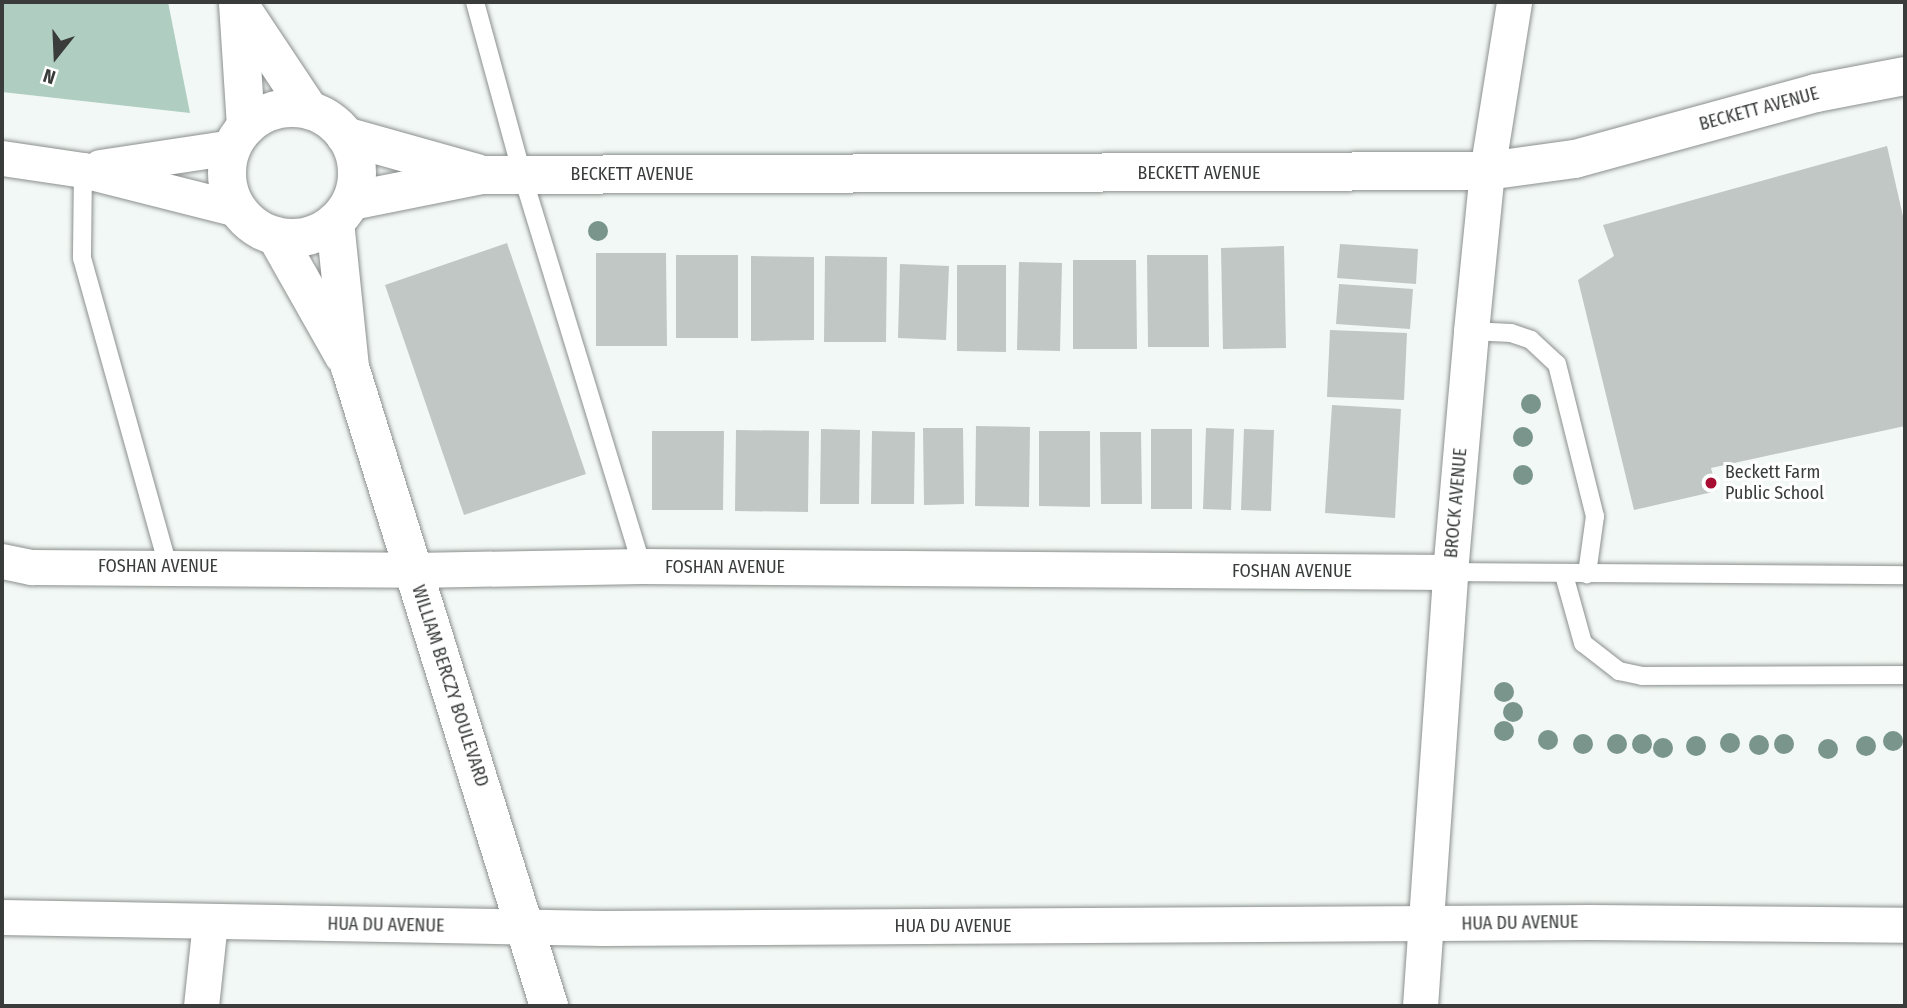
<!DOCTYPE html>
<style>
body{margin:0}
#map{position:relative;width:1907px;height:1008px;overflow:hidden;background:#f2f8f5;font-family:"Fira Sans Condensed",sans-serif}
div>[style]{position:absolute}
[style*='--x']{left:calc(var(--x)*1px);top:calc(var(--y)*1px);width:calc(var(--w)*1px);rotate:calc(var(--a)*1deg)}
.green>*{inset:0;background:#afcec1}
.building>*{inset:0;background:#c1c7c4}
.roads{filter:drop-shadow(0 0 2px #8b908e) drop-shadow(0 0 2px #8b908e)}
.lane>*{height:18px;margin:-9px;padding:0 9px;transform-origin:9px;border-radius:9px;background:#fff}
.street>*{height:35px;margin:-17.5px;padding:0 17.5px;transform-origin:17.5px;border-radius:17.5px;background:#fff}
.secondary>*{height:38px;margin:-19px;padding:0 19px;transform-origin:19px;border-radius:19px;background:#fff}
.secondary>.ring{margin:-19px;padding:0;box-sizing:content-box;background:none;border:38px solid #fff;border-radius:50%}
.trees>*{width:20px;height:20px;margin:-10px;border-radius:50%;background:#7a958b}
.dots>*{width:19px;height:19px;translate:-50% -50%;box-sizing:border-box;border:4px solid #fff;border-radius:50%}
span{translate:-50% -50%;white-space:nowrap;text-align:center;line-height:1.15;-webkit-text-stroke:6px #fff;paint-order:stroke}
.street-label{font-size:18px;color:#3a3c3b}
.poi-label{font-size:18px;color:#3a3c3b}
.left{translate:0 -50%;text-align:left}
.frame{position:absolute;inset:0;border:4px solid #3a3c3b;pointer-events:none}
.north{position:absolute;left:21px;top:21px;width:70px;height:70px;-webkit-text-stroke:5px #fff;paint-order:stroke;rotate:198deg;font-size:19px;font-weight:700;line-height:28px;text-align:center;color:#3a3c3b}
.north::after{content:'';display:block;margin:auto;width:24px;height:32px;background:#3a3c3b;clip-path:polygon(50% 0,100% 100%,50% 72%,0 100%)}
</style>
<div id="map">
<div class="green">
<i style="clip-path:polygon(2px 2px,168px 2px,190px 113px,2px 92px)"></i>
</div>
<div class="building">
<i style="clip-path:polygon(1887px 146px,1905px 225px,1905px 426px,1711px 468px,1717px 491px,1634px 510px,1578px 280px,1614px 256px,1603px 225px)"></i>
<i style="clip-path:polygon(507px 243px,586px 474px,464px 515px,385px 285px)"></i>
<i style="clip-path:polygon(1340px 244px,1418px 249px,1416px 284px,1337px 278px)"></i>
<i style="clip-path:polygon(1284px 246px,1286px 348px,1223px 349px,1221px 248px)"></i>
<i style="clip-path:polygon(596px 253px,666px 253px,667px 346px,596px 346px)"></i>
<i style="clip-path:polygon(676px 255px,738px 255px,738px 338px,676px 338px)"></i>
<i style="clip-path:polygon(1147px 255px,1208px 255px,1209px 347px,1148px 347px)"></i>
<i style="clip-path:polygon(751px 256px,814px 257px,814px 340px,751px 341px)"></i>
<i style="clip-path:polygon(825px 256px,887px 257px,886px 342px,824px 342px)"></i>
<i style="clip-path:polygon(1073px 260px,1136px 260px,1137px 349px,1073px 349px)"></i>
<i style="clip-path:polygon(1019px 262px,1062px 263px,1060px 351px,1017px 350px)"></i>
<i style="clip-path:polygon(900px 264px,949px 266px,946px 340px,898px 338px)"></i>
<i style="clip-path:polygon(957px 265px,1006px 265px,1006px 352px,957px 351px)"></i>
<i style="clip-path:polygon(1339px 284px,1413px 289px,1410px 329px,1336px 324px)"></i>
<i style="clip-path:polygon(1330px 330px,1407px 333px,1404px 400px,1327px 397px)"></i>
<i style="clip-path:polygon(1332px 405px,1401px 409px,1395px 518px,1325px 513px)"></i>
<i style="clip-path:polygon(976px 426px,1030px 427px,1029px 507px,975px 506px)"></i>
<i style="clip-path:polygon(923px 428px,963px 428px,964px 504px,924px 505px)"></i>
<i style="clip-path:polygon(1206px 428px,1234px 429px,1231px 510px,1203px 509px)"></i>
<i style="clip-path:polygon(821px 429px,860px 430px,859px 504px,820px 504px)"></i>
<i style="clip-path:polygon(1151px 429px,1192px 429px,1192px 509px,1151px 509px)"></i>
<i style="clip-path:polygon(1244px 429px,1274px 430px,1271px 511px,1241px 510px)"></i>
<i style="clip-path:polygon(736px 430px,809px 431px,808px 512px,735px 511px)"></i>
<i style="clip-path:polygon(652px 431px,724px 431px,723px 510px,652px 510px)"></i>
<i style="clip-path:polygon(872px 431px,915px 432px,914px 504px,871px 504px)"></i>
<i style="clip-path:polygon(1039px 431px,1090px 431px,1090px 507px,1039px 506px)"></i>
<i style="clip-path:polygon(1100px 432px,1141px 432px,1142px 504px,1101px 504px)"></i>
</div>
<div class="roads">
<div class="lane">
<i style="--x:475;--y:2;--w:178;--a:74.7"></i>
<i style="--x:522;--y:174;--w:410;--a:73"></i>
<i style="--x:83;--y:170;--w:88;--a:90.7"></i>
<i style="--x:82;--y:258;--w:319;--a:74.4"></i>
<i style="--x:1471;--y:331;--w:40;--a:2.9"></i>
<i style="--x:1511;--y:333;--w:21;--a:19"></i>
<i style="--x:1531;--y:340;--w:35;--a:43"></i>
<i style="--x:1557;--y:364;--w:157;--a:76"></i>
<i style="--x:1595;--y:516;--w:59;--a:97.9"></i>
<i style="--x:1450;--y:572;--w:455;--a:0.4"></i>
<i style="--x:1564;--y:575;--w:71;--a:74.4"></i>
<i style="--x:1583;--y:643;--w:46;--a:37.9"></i>
<i style="--x:1619;--y:671;--w:24;--a:12"></i>
<i style="--x:1642;--y:676;--w:263;--a:-0.2"></i>
</div>
<div class="street">
<i style="--x:2;--y:158;--w:82;--a:8.4"></i>
<i style="--x:83;--y:170;--w:159;--a:14.2"></i>
<i style="--x:100;--y:167;--w:134;--a:-8.6"></i>
<i style="--x:2;--y:561;--w:30;--a:12"></i>
<i style="--x:31;--y:567;--w:382;--a:0.4"></i>
<i style="--x:413;--y:570;--w:229;--a:-1"></i>
<i style="--x:642;--y:566;--w:808;--a:0.43"></i>
<i style="--x:2;--y:917;--w:601;--a:1.05"></i>
<i style="--x:603;--y:928;--w:986;--a:-0.35"></i>
<i style="--x:1589;--y:922;--w:316;--a:0.5"></i>
<i style="--x:201;--y:1006;--w:84;--a:-83.9"></i>
<i style="--x:1420;--y:1006;--w:435;--a:-86"></i>
<i style="--x:1450;--y:572;--w:242;--a:-85"></i>
<i style="--x:1471;--y:331;--w:161;--a:-84.3"></i>
<i style="--x:1487;--y:171;--w:171;--a:-80.9"></i>
</div>
<div class="secondary">
<i style="--x:238;--y:3;--w:128;--a:56.4"></i>
<i style="--x:238;--y:3;--w:124;--a:86.3"></i>
<i class="ring" style="left:227px;top:108px;width:92px;height:92px"></i>
<i style="--x:345;--y:136;--w:137;--a:15.7"></i>
<i style="--x:351;--y:201;--w:134;--a:-11.2"></i>
<i style="--x:482;--y:175;--w:1005;--a:-0.23"></i>
<i style="--x:1487;--y:171;--w:89;--a:-7.8"></i>
<i style="--x:1575;--y:159;--w:250;--a:-15.3"></i>
<i style="--x:1816;--y:93;--w:91;--a:-10.8"></i>
<i style="--x:335;--y:222;--w:146;--a:84.1"></i>
<i style="--x:350;--y:367;--w:669;--a:72.7"></i>
<i style="--x:276;--y:236;--w:138;--a:60.5"></i>
</div>
</div>
<div class="trees">
<i style="left:598px;top:231px"></i>
<i style="left:1531px;top:404px"></i>
<i style="left:1523px;top:437px"></i>
<i style="left:1523px;top:475px"></i>
<i style="left:1504px;top:692px"></i>
<i style="left:1513px;top:712px"></i>
<i style="left:1504px;top:731px"></i>
<i style="left:1548px;top:740px"></i>
<i style="left:1893px;top:741px"></i>
<i style="left:1730px;top:743px"></i>
<i style="left:1583px;top:744px"></i>
<i style="left:1617px;top:744px"></i>
<i style="left:1642px;top:744px"></i>
<i style="left:1784px;top:744px"></i>
<i style="left:1759px;top:745px"></i>
<i style="left:1696px;top:746px"></i>
<i style="left:1866px;top:746px"></i>
<i style="left:1663px;top:748px"></i>
<i style="left:1828px;top:749px"></i>
</div>
<div class="dots">
<i style="left:1711px;top:483px;background:#a70e32"></i>
</div>
<div class="street-label">
<span style="left:1759px;top:109px;rotate:-15deg">BECKETT AVENUE</span>
<span style="left:1199px;top:173px">BECKETT AVENUE</span>
<span style="left:632px;top:174px">BECKETT AVENUE</span>
<span style="left:1456px;top:503px;rotate:-85deg">BROCK AVENUE</span>
<span style="left:158px;top:566px">FOSHAN AVENUE</span>
<span style="left:725px;top:567px">FOSHAN AVENUE</span>
<span style="left:1292px;top:571px">FOSHAN AVENUE</span>
<span style="left:450px;top:686px;rotate:72deg">WILLIAM BERCZY BOULEVARD</span>
<span style="left:1520px;top:923px;rotate:-1deg">HUA DU AVENUE</span>
<span style="left:386px;top:925px;rotate:1deg">HUA DU AVENUE</span>
<span style="left:953px;top:926px">HUA DU AVENUE</span>
</div>
<div class="poi-label">
<span class="left" style="left:1725px;top:483px">Beckett Farm<br>Public School</span>
</div>
<div class="frame"></div>
<div class="north">N</div>
</div>
